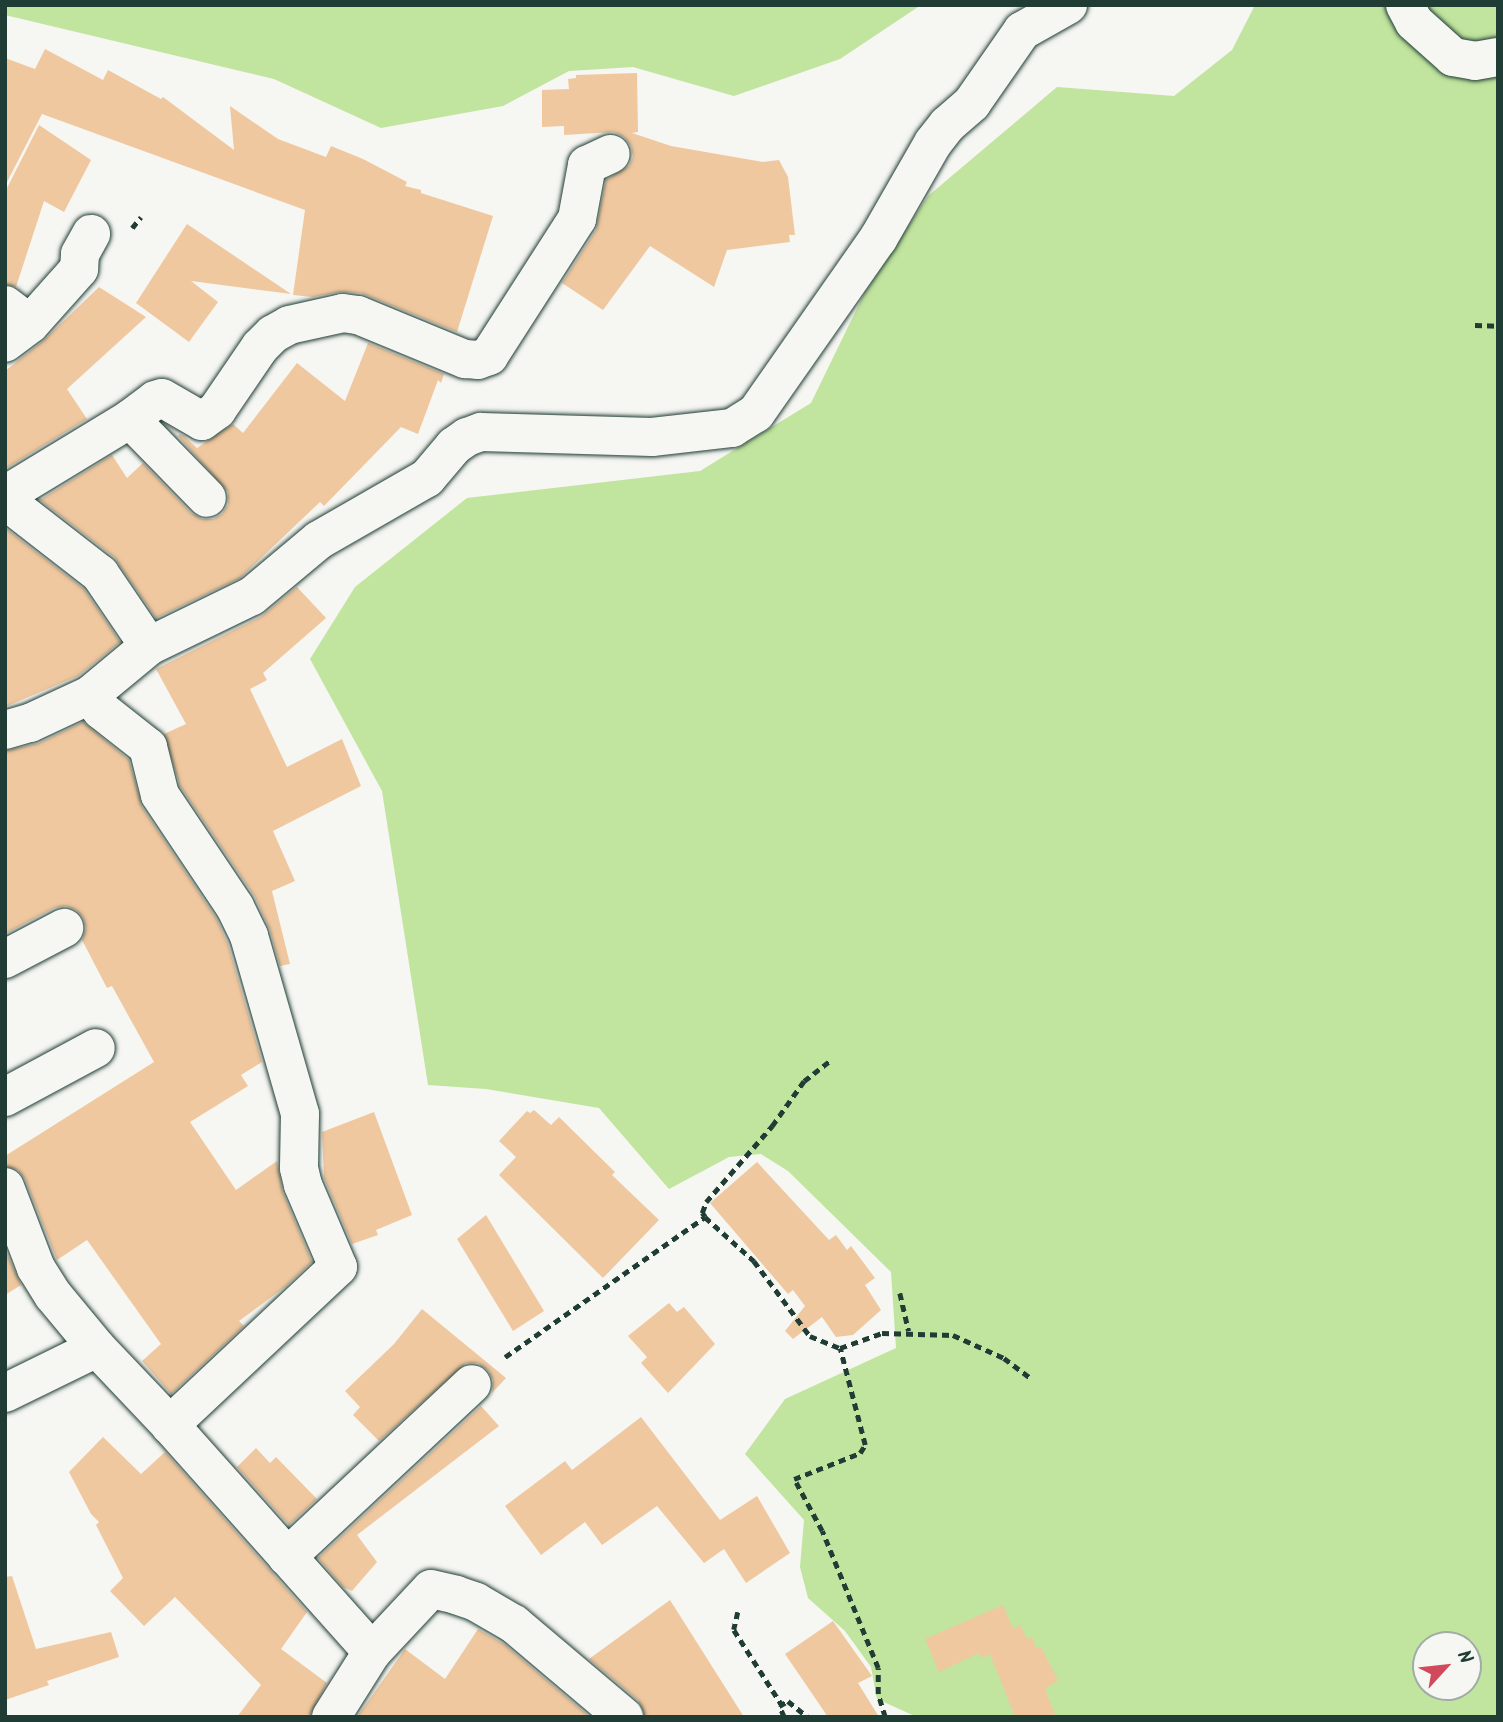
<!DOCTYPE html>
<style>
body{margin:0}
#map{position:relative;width:1503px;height:1722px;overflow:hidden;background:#f6f6f2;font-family:Kalam,sans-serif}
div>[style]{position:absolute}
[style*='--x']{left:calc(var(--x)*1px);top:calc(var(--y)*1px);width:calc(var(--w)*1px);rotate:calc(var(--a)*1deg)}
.green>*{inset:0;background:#c1e49e}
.building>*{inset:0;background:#f0c8a0}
.path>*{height:4.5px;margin-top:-2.25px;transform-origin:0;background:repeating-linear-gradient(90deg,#1f3d34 0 7px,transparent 0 12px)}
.roads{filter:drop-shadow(0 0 2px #1f3d34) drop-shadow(0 0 2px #1f3d34)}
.street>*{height:38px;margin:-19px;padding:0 19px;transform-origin:19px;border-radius:19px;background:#f6f6f2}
span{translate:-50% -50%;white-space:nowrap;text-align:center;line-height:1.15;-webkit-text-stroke:5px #f6f6f2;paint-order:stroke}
.frame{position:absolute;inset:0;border:7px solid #1f3d34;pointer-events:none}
.north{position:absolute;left:1412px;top:1631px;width:70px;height:70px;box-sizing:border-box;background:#f6f6f2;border:2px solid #a0aca6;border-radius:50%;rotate:63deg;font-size:19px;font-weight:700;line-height:28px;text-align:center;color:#1f3d34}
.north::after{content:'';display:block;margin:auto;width:24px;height:32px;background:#d1495b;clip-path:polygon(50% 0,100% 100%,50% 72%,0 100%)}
</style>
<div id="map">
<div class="green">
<i style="clip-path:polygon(5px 5px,921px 5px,840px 59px,734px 96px,633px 67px,569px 71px,503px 106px,381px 128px,274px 79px,5px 15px)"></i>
<i style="clip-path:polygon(evenodd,1255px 5px,1498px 5px,1498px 1717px,917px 1717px,877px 1699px,871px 1667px,845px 1631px,808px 1598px,800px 1567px,804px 1520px,745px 1454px,785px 1399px,896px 1348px,891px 1272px,788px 1171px,761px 1154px,729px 1157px,669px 1189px,599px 1108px,486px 1089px,428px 1085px,382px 791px,310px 659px,355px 587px,467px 498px,700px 471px,811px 403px,864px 294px,928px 196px,1057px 87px,1174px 96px,1232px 50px,1255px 5px,1426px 1645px,1468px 1645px,1468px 1687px,1426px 1687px,1426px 1645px)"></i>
</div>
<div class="building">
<i style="clip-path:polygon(45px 49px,103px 80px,108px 70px,161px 99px,163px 97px,234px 150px,230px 106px,278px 139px,326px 157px,331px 146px,363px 159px,407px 182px,405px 186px,421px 190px,421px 193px,493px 216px,457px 332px,361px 293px,339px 292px,313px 297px,293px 295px,305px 210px,42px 114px,5px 186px,5px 58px,35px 69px)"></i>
<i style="clip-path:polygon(637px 73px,638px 132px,632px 133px,671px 146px,763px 162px,779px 160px,788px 177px,795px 235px,789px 235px,790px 242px,727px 250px,714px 287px,650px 246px,603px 310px,562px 283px,596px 230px,606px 180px,629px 166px,633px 157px,631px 146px,624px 137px,614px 132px,564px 135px,564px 126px,542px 127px,542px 90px,569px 89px,568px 79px,576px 78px,576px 75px)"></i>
<i style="clip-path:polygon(39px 125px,91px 160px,64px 212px,44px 201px,16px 287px,5px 284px,5px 192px)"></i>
<i style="clip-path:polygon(187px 224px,291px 294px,191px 281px,218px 302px,189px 342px,136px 303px)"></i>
<i style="clip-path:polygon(99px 287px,146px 317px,67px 389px,87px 419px,5px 469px,5px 371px,43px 341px)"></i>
<i style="clip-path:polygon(368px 343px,444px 374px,441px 383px,438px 380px,418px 434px,401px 427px,324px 506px,320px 502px,240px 578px,156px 618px,114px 557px,40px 500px,112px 455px,127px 478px,143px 463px,191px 513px,202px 519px,213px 519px,222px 514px,228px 505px,228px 492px,178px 436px,180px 434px,184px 436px,197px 448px,233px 424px,243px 433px,297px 363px,345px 401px)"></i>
<i style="clip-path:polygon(5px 528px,84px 589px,120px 642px,78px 676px,5px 707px)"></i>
<i style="clip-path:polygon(297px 587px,326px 618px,263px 673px,267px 680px,250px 689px,287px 767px,342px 739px,361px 786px,273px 831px,295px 881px,272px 891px,290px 964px,280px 966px,270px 930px,255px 897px,180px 786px,164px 734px,186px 724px,156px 669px,262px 616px)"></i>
<i style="clip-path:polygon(83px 722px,129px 760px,142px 807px,216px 918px,228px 944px,262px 1062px,241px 1075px,248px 1086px,190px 1122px,236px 1190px,277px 1161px,283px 1193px,312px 1262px,285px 1287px,239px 1321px,244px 1326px,171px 1394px,142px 1361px,161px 1344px,87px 1240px,57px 1260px,25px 1179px,18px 1170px,5px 1166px,5px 1156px,154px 1062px,112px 986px,107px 988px,82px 940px,86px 928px,83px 917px,76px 910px,66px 906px,54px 908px,5px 934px,5px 751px,39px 743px)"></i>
<i style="clip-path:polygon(534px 1110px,551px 1125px,559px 1117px,615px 1172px,612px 1175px,659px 1220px,603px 1278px,499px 1175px,516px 1157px,499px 1141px,527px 1111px,530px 1113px)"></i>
<i style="clip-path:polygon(374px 1112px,412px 1215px,376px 1230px,378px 1235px,352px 1244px,324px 1178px,322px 1132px)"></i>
<i style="clip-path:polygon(757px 1162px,829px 1240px,836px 1235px,847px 1250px,851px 1246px,875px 1278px,865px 1285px,881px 1310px,853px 1335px,836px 1337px,822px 1317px,793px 1339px,785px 1331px,805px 1306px,793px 1290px,788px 1294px,710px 1203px)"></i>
<i style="clip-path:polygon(486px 1215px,544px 1311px,513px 1331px,457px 1239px)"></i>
<i style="clip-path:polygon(5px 1249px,21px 1285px,5px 1295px)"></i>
<i style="clip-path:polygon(669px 1303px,677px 1312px,684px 1307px,715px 1344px,668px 1393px,641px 1363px,647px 1357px,628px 1336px)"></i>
<i style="clip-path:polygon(422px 1309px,506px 1378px,492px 1393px,493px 1380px,488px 1370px,478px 1363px,466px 1363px,379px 1441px,353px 1415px,360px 1407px,345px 1391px,394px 1344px)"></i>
<i style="clip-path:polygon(481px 1406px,499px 1426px,357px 1535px,377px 1562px,352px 1591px,343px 1587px,318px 1558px)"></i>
<i style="clip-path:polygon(641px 1417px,720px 1520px,757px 1496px,790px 1553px,746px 1583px,724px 1549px,704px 1563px,657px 1506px,602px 1545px,585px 1522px,541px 1555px,505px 1506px,565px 1461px,572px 1470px)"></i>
<i style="clip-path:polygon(103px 1437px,141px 1474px,165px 1452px,307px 1612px,281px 1649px,327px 1683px,309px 1717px,237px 1717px,261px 1685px,175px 1597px,144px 1626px,110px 1591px,123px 1578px,96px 1525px,99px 1522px,91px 1514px,69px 1472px)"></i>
<i style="clip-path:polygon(256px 1448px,270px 1463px,276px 1457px,317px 1499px,289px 1525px,237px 1467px)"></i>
<i style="clip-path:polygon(12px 1576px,36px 1649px,111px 1632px,119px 1657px,47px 1681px,49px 1685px,5px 1700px,5px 1577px)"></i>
<i style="clip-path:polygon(670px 1600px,744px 1717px,645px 1717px,638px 1700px,589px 1659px)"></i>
<i style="clip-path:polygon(1003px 1605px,1013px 1629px,1020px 1625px,1027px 1639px,1032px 1637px,1037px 1649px,1041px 1647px,1058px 1680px,1045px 1689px,1056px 1717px,1015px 1717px,990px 1654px,981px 1658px,979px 1653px,939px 1672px,925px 1639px)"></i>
<i style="clip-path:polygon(833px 1621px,872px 1676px,858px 1683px,879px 1717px,828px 1717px,785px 1654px)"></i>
<i style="clip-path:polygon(478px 1629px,504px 1644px,590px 1717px,357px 1717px,405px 1649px,445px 1679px)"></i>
</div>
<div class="path">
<i style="--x:132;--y:228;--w:14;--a:-51"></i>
<i style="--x:1475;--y:325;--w:23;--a:2"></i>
<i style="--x:705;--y:1217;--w:66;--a:41.9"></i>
<i style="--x:754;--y:1261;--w:94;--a:53.3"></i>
<i style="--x:810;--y:1336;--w:32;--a:22"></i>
<i style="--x:900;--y:1293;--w:39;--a:77"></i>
<i style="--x:505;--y:1357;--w:244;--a:-35"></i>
<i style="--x:705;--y:1217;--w:5;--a:-127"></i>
<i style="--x:702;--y:1213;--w:12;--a:-70"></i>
<i style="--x:706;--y:1202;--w:101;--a:-49"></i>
<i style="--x:772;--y:1126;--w:55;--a:-54.6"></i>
<i style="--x:804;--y:1081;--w:33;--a:-38"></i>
<i style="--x:738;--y:1612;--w:18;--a:103"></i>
<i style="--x:734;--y:1630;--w:89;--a:57.4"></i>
<i style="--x:784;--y:1717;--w:12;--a:-114"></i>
<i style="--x:779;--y:1706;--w:10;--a:-29"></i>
<i style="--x:788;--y:1701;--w:26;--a:39"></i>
<i style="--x:885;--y:1717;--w:24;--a:-107"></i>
<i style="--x:878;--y:1694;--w:26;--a:-90"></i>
<i style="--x:878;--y:1668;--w:148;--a:-112.2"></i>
<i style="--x:822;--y:1531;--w:59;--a:-118.3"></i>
<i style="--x:794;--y:1479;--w:71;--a:-21.5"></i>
<i style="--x:860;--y:1453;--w:9;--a:-58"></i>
<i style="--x:865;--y:1445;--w:100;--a:-104.5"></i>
<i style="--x:840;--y:1348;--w:45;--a:-19.7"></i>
<i style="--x:882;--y:1333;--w:71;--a:1.6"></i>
<i style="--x:953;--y:1335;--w:56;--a:24.3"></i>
<i style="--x:1004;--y:1358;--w:35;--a:37"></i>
</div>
<div class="roads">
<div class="street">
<i style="--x:1405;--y:5;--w:19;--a:62"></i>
<i style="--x:1414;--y:22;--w:52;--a:41.9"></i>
<i style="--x:1453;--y:57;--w:22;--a:10"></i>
<i style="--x:1475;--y:61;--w:23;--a:-10"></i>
<i style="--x:5;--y:305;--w:31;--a:37"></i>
<i style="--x:30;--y:324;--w:31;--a:143"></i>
<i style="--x:30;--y:324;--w:74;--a:-48.3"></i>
<i style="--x:79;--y:269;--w:15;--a:-86"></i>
<i style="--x:80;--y:254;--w:23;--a:-61"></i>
<i style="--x:130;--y:419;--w:110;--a:45.7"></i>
<i style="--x:5;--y:495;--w:146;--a:-31.3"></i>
<i style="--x:130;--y:419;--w:31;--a:-37"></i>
<i style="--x:155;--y:400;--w:7;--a:-16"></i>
<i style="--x:162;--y:398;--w:46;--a:29.9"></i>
<i style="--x:202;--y:421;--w:19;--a:-36"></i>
<i style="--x:217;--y:410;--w:76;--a:-55.7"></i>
<i style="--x:260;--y:347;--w:18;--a:-45"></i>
<i style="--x:273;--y:334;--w:18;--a:-29"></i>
<i style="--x:289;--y:325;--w:55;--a:-12.5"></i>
<i style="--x:343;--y:313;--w:15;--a:8"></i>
<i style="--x:358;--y:315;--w:116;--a:22.4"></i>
<i style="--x:465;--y:359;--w:13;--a:4"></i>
<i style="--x:478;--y:360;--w:12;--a:-20"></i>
<i style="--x:489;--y:356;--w:163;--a:-57.3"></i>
<i style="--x:577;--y:219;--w:55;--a:-79.5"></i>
<i style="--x:587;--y:165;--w:26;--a:-25"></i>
<i style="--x:5;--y:497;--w:15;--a:48"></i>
<i style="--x:15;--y:508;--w:108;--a:37.8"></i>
<i style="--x:100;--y:574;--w:87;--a:55.8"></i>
<i style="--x:90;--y:695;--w:19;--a:54"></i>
<i style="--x:101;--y:710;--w:60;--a:38.2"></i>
<i style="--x:148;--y:747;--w:49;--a:76"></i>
<i style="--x:160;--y:795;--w:135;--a:56.2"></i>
<i style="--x:235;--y:907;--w:32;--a:64"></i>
<i style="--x:249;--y:936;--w:185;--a:74"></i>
<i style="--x:300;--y:1114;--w:54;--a:91.1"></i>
<i style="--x:299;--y:1168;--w:17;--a:77"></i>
<i style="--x:303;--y:1185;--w:89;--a:66.9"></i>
<i style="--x:338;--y:1267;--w:231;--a:136.8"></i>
<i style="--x:5;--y:730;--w:26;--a:-16"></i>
<i style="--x:30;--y:723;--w:66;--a:-25"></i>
<i style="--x:90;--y:695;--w:77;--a:-39.7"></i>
<i style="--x:149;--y:646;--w:114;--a:-25.9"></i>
<i style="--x:252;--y:596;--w:87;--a:-39.9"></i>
<i style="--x:319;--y:540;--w:125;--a:-29.9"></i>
<i style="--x:427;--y:478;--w:42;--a:-49.8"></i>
<i style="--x:454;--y:446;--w:16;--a:-35"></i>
<i style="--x:467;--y:437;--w:15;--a:-20"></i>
<i style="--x:481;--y:432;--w:171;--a:1.7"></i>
<i style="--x:652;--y:437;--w:81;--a:-6.4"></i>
<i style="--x:732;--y:428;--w:28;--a:-32"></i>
<i style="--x:756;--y:413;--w:213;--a:-55"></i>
<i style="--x:878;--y:239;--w:111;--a:-60.2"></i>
<i style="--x:933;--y:143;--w:23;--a:-52"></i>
<i style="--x:947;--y:125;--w:33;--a:-41"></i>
<i style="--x:972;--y:103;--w:88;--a:-55.2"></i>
<i style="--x:1022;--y:31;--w:53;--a:-29.5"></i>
<i style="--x:5;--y:959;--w:67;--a:-27.7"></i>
<i style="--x:5;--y:1097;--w:103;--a:-28.3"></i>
<i style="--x:5;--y:1187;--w:87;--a:69.1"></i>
<i style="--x:36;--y:1268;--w:32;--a:58"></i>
<i style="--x:53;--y:1295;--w:69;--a:50.3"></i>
<i style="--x:97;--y:1348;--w:106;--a:46.5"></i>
<i style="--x:170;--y:1425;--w:304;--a:48.3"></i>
<i style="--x:372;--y:1652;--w:77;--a:122.2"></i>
<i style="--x:5;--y:1393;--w:102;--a:-26.1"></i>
<i style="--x:287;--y:1557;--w:253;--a:-43.1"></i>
<i style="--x:372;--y:1652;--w:86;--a:-46.9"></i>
<i style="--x:431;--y:1589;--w:26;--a:13"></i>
<i style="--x:456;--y:1595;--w:21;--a:19"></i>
<i style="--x:476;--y:1602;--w:44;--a:30.1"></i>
<i style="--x:514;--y:1624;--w:144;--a:40.2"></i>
</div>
</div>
<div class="frame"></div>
<div class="north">N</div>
</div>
